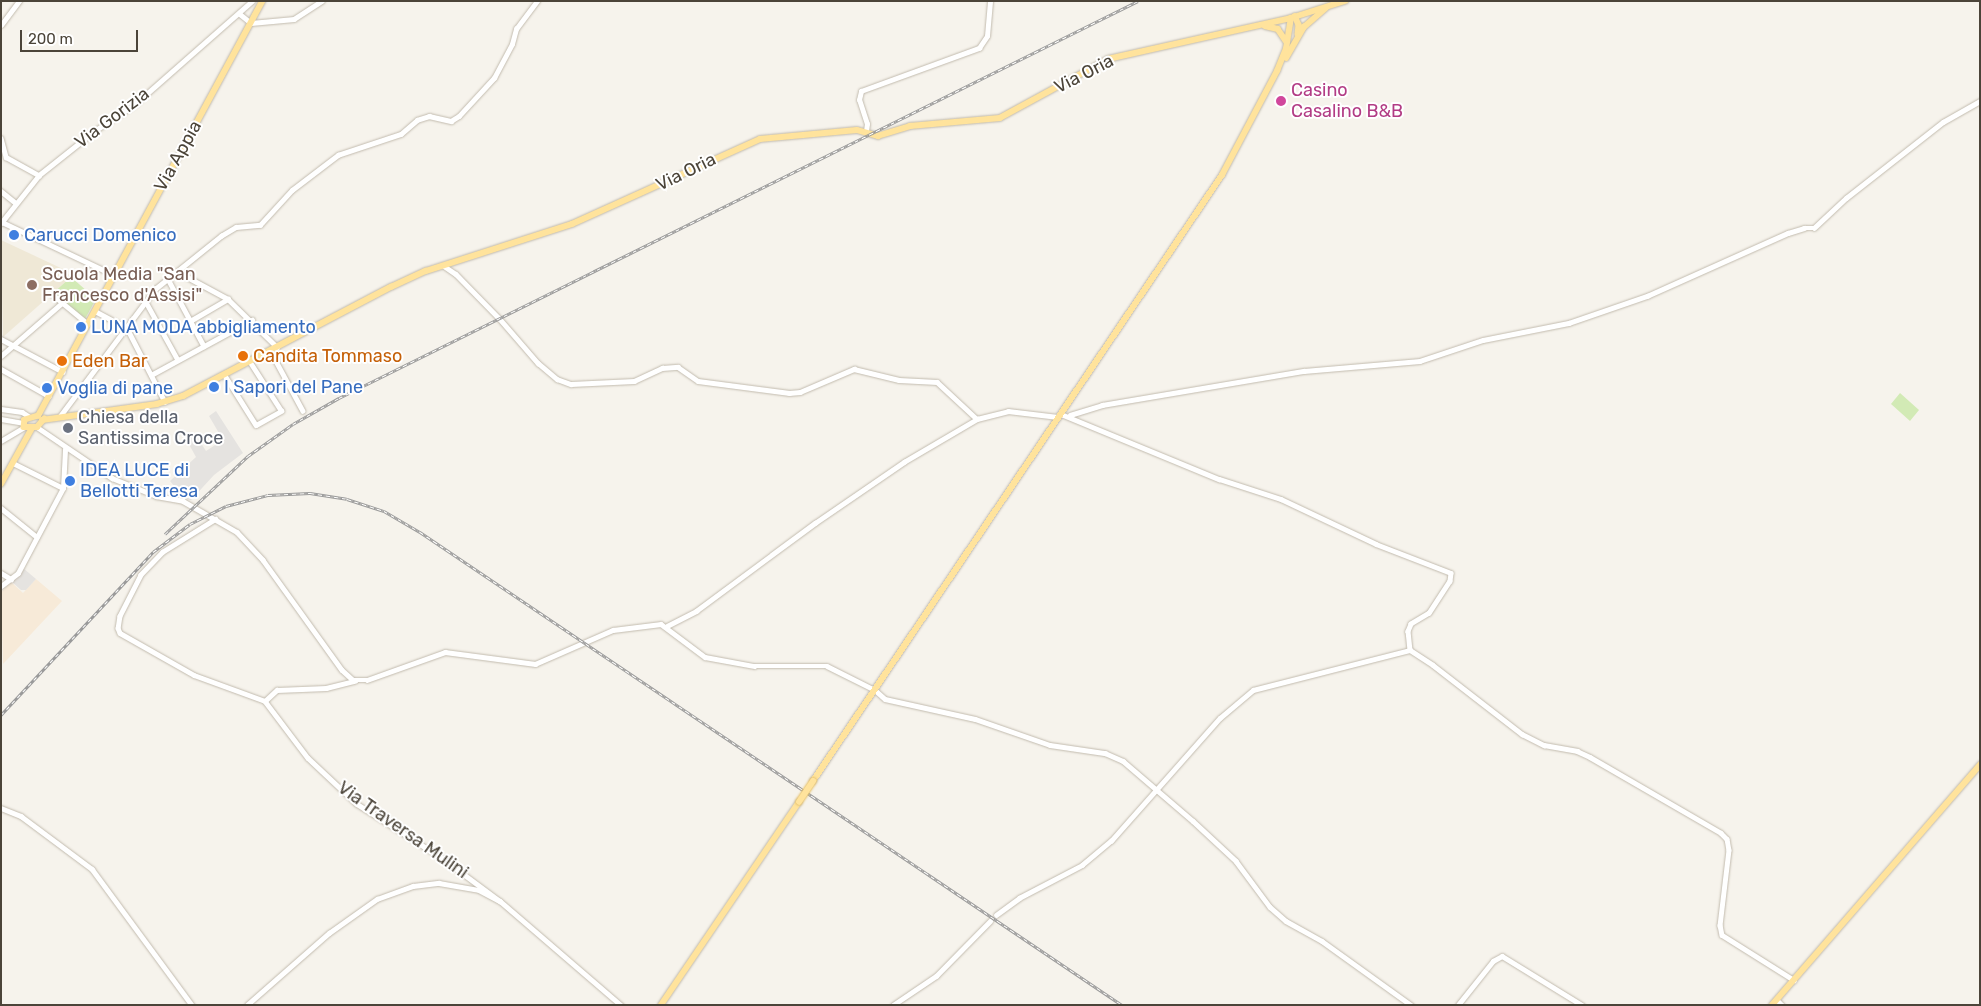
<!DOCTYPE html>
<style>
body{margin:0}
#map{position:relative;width:1981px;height:1006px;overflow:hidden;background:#f6f3ec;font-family:Rubik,sans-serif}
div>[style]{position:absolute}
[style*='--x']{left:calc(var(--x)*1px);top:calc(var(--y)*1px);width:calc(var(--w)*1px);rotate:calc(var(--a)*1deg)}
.commercial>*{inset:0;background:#f7ead8}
.education>*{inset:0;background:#efe8d6}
.green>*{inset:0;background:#d2eab5}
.parking>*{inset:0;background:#e5e3e0}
.roads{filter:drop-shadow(0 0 1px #c2bbae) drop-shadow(0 0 1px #c2bbae)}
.minor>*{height:4.5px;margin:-2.25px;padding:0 2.25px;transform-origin:2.25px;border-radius:2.25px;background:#fff}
.major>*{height:5.5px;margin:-2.75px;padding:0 2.75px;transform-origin:2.75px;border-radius:2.75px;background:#ffe39c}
.rail>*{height:3px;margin-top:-1.5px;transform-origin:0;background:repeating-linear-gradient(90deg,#fff 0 4px,#9a9a9a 0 8px);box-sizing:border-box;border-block:1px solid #9a9a9a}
.bridges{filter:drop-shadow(0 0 1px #e6c16a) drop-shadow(0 0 1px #e6c16a)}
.major-bridge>*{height:5.5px;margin:-2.75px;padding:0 2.75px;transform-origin:2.75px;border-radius:2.75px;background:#ffe39c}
.dots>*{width:14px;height:14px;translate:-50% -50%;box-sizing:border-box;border:2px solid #fff;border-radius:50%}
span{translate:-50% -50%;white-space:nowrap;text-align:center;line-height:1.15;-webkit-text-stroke:4px #fff;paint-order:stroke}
.street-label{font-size:18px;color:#4b4439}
.hotel-label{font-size:18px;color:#b23c85}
.left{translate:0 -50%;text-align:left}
.shop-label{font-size:18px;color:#366cbe}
.education-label{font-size:18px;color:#785e54}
.food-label{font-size:18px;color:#c56008}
.worship-label{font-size:18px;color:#5b616d}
.frame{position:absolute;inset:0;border:2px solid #4b4439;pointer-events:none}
.scale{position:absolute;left:20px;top:30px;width:118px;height:22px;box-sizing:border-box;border:2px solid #4b4439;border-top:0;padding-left:6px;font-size:15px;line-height:18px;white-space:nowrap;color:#4b4439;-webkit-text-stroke:4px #fff;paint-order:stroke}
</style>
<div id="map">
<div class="commercial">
<i style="clip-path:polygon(36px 579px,62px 601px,3px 664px,1px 592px,11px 582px,23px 593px)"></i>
</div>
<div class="education">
<i style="clip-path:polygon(1px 240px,65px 270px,71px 277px,3px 337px)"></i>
</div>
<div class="green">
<i style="clip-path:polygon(71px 277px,96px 299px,85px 319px,53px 293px)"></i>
<i style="clip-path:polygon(1900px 393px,1919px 410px,1910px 421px,1891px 404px)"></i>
</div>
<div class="parking">
<i style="clip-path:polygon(216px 411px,243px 453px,214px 475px,191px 500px,185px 499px,170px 481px,196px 457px,186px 439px,195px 434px,206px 451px,223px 440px,209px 416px)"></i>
<i style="clip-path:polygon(23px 568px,36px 579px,26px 590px,21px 590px,11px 581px)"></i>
</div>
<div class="roads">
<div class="minor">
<i style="--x:240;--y:14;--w:14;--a:39"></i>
<i style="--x:251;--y:23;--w:43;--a:-5.3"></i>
<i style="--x:294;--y:19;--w:33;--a:-33"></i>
<i style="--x:1;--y:25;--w:30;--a:-53"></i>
<i style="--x:866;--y:131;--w:7;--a:-82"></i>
<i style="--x:867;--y:124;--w:25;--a:-108"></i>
<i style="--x:859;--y:100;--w:9;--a:-77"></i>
<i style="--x:861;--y:91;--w:126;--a:-20"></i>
<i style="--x:979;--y:48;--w:14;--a:-56"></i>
<i style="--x:987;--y:36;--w:35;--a:-85"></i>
<i style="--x:1;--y:138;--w:20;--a:75"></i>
<i style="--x:6;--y:157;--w:38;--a:29"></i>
<i style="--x:1;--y:191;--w:19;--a:39"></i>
<i style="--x:2;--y:222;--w:124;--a:25.3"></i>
<i style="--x:1;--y:223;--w:61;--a:-51.6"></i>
<i style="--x:39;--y:175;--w:69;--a:-38.5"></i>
<i style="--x:93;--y:132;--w:49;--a:-33.4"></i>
<i style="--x:134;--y:105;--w:157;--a:-41.4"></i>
<i style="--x:444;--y:266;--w:14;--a:34"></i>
<i style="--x:456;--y:274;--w:62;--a:45.7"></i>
<i style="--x:499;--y:318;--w:60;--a:49.1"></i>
<i style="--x:538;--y:363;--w:25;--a:40"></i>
<i style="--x:557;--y:379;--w:15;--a:20"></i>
<i style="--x:571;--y:384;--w:63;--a:-2.7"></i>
<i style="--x:634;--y:381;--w:31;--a:-25"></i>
<i style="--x:662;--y:368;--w:16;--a:-4"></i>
<i style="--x:678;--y:367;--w:24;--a:35"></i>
<i style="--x:698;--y:381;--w:92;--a:7.5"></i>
<i style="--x:789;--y:393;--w:11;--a:-5"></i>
<i style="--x:800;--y:392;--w:59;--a:-23.1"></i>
<i style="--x:854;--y:369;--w:46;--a:13.7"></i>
<i style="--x:899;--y:380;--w:38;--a:3"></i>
<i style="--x:937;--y:382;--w:54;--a:42.8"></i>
<i style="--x:977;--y:419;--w:32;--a:-14"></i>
<i style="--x:1008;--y:411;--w:50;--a:6.8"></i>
<i style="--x:178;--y:272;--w:57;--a:28.4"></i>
<i style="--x:228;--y:299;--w:69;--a:44.4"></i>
<i style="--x:168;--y:279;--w:76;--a:61.8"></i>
<i style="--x:53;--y:295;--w:45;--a:39.6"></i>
<i style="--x:146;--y:302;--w:66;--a:61.1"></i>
<i style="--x:95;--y:311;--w:36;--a:28"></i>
<i style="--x:127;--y:328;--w:83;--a:62.8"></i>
<i style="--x:190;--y:321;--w:44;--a:-30.1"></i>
<i style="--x:1;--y:339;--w:70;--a:28"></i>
<i style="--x:270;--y:350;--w:69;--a:61.6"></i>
<i style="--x:1;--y:356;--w:81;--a:-41"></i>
<i style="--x:1;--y:369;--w:55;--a:29.4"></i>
<i style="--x:224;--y:374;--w:60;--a:57.9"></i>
<i style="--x:256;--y:425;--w:29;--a:-29"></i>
<i style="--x:281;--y:411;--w:59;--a:-122.6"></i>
<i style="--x:151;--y:375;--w:115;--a:-28.6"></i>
<i style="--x:1;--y:409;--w:21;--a:8"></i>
<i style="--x:22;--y:412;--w:9;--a:32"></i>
<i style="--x:1061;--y:414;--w:171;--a:22.4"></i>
<i style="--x:1219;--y:479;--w:65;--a:17.9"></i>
<i style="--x:1281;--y:499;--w:105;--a:25.3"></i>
<i style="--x:1376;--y:544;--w:80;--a:21.1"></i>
<i style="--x:1451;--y:573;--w:8;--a:97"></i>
<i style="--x:1450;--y:581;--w:38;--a:123"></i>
<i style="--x:1429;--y:613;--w:21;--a:149"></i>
<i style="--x:1411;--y:624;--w:8;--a:113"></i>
<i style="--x:1408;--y:631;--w:19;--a:84"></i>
<i style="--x:1070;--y:415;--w:34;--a:-17"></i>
<i style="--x:1102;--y:405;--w:205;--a:-9.6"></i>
<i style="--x:1304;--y:371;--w:116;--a:-4.9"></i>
<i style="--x:1420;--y:361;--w:66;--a:-18.4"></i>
<i style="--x:1483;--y:340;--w:88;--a:-11.2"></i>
<i style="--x:1569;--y:323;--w:83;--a:-19.1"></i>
<i style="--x:1647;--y:296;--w:154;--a:-24.1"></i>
<i style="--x:1788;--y:233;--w:17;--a:-17"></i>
<i style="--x:1804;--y:228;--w:10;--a:0"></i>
<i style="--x:1814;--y:228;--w:44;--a:-43.2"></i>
<i style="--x:1846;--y:198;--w:123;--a:-38.1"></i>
<i style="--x:1943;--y:122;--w:43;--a:-29.6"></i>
<i style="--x:60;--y:416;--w:159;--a:-53.2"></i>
<i style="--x:155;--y:289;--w:85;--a:-38.8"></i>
<i style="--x:221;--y:236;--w:17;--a:-31"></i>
<i style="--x:236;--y:227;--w:24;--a:-5"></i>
<i style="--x:260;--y:225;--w:47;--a:-47.6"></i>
<i style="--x:292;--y:190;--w:58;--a:-37.3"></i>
<i style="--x:338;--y:155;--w:66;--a:-18.4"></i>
<i style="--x:401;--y:134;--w:21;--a:-41"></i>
<i style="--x:417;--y:120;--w:13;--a:-18"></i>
<i style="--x:429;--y:116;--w:23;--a:13"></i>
<i style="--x:451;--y:121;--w:9;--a:-32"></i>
<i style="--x:459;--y:116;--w:52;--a:-47.4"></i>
<i style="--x:494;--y:78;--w:38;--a:-62"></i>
<i style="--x:512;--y:44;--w:16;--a:-75"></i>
<i style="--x:516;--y:29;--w:35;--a:-53"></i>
<i style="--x:1;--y:419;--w:22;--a:10"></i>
<i style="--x:37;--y:427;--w:91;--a:34.2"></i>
<i style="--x:112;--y:478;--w:48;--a:22.2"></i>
<i style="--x:156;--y:496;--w:27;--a:10"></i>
<i style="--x:183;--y:501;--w:62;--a:29.9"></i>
<i style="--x:237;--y:532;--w:38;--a:47"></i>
<i style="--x:263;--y:560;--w:135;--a:54.3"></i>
<i style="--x:342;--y:670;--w:15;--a:42"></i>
<i style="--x:353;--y:680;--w:14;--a:0"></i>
<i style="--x:367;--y:680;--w:83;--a:-19.7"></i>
<i style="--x:445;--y:652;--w:91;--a:7.6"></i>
<i style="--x:535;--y:664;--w:85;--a:-23.6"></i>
<i style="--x:613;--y:630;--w:48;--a:-7.1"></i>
<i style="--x:661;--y:624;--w:55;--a:36.9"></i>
<i style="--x:705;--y:657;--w:50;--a:10.4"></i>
<i style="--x:754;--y:666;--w:73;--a:0"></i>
<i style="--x:827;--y:666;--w:54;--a:26.6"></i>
<i style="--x:875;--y:690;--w:13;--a:42"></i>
<i style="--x:885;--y:699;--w:92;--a:12.5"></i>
<i style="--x:975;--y:719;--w:79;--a:19.1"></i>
<i style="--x:1050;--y:745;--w:56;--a:8.3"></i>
<i style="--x:1105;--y:753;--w:20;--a:24"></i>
<i style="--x:1123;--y:761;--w:92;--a:40.6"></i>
<i style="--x:1193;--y:821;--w:59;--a:42.9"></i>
<i style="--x:1236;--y:861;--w:57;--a:53.5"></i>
<i style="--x:1270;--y:907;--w:21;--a:41"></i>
<i style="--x:1286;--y:921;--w:41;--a:29.1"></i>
<i style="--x:1322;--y:941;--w:110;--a:35.7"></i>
<i style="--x:1;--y:441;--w:27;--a:-31"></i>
<i style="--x:13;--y:463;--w:56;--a:26.6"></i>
<i style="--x:1;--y:508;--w:46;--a:38.9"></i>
<i style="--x:216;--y:519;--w:62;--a:148.1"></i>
<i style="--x:163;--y:552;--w:32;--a:134"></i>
<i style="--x:141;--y:575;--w:46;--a:117.1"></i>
<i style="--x:120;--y:616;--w:12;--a:99"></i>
<i style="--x:118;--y:628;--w:5;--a:68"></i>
<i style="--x:120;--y:633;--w:85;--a:29.6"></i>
<i style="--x:194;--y:675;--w:76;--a:20.1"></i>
<i style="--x:265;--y:701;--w:71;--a:53"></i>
<i style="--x:308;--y:758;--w:67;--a:43.2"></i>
<i style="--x:357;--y:804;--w:101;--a:32.4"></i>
<i style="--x:442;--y:858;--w:72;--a:36.6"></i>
<i style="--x:1;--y:573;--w:12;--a:31"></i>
<i style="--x:1;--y:586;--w:21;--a:-37"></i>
<i style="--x:18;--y:573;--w:96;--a:-62.1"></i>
<i style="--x:63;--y:488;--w:39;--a:-87"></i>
<i style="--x:667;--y:626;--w:33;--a:-27"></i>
<i style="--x:696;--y:611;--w:148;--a:-36.5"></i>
<i style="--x:815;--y:523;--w:108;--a:-34.4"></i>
<i style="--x:904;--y:462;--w:85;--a:-30.5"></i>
<i style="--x:265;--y:701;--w:16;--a:-43"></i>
<i style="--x:277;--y:690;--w:49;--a:-2.3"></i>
<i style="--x:326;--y:688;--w:30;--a:-14"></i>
<i style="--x:1;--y:808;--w:22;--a:22"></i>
<i style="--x:21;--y:816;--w:89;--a:36.7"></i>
<i style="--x:92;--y:869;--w:169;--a:53.7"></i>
<i style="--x:996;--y:915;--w:29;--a:-36"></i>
<i style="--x:1019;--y:898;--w:71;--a:-27.6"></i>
<i style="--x:1082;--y:865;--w:38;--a:-40"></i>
<i style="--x:1111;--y:841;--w:164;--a:-48.5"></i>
<i style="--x:1220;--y:718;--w:43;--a:-40.3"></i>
<i style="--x:1253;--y:690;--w:162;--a:-14.3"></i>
<i style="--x:1410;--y:650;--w:27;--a:33"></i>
<i style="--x:1433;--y:665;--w:113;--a:37.8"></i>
<i style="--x:1522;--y:734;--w:25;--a:27"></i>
<i style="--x:1544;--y:745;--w:34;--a:10"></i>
<i style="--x:1577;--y:751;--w:14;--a:25"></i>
<i style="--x:1590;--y:757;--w:151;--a:30.1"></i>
<i style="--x:1721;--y:833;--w:8;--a:45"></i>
<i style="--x:1727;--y:839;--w:11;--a:80"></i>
<i style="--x:1729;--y:850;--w:76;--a:96.8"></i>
<i style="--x:1720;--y:925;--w:10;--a:79"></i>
<i style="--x:1722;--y:935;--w:85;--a:32"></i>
<i style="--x:1777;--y:1000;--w:7;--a:45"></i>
<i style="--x:247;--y:1005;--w:109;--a:-41.3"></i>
<i style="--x:329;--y:933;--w:59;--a:-35.3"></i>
<i style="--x:377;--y:899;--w:38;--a:-20"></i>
<i style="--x:413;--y:886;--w:26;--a:-7"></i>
<i style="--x:439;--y:883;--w:41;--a:9.9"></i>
<i style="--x:479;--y:890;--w:24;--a:28"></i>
<i style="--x:500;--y:901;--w:160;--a:40.7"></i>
<i style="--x:893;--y:1005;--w:52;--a:-34"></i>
<i style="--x:936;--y:976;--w:77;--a:-45.5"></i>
<i style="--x:1458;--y:1005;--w:56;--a:-51.5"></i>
<i style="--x:1493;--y:961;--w:10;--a:-29"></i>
<i style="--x:1502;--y:956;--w:94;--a:31.5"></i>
</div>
<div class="major">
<i style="--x:1295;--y:16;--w:10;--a:66"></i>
<i style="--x:1299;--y:25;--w:9;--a:96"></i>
<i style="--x:1265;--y:26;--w:13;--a:13"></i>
<i style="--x:1278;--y:29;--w:14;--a:56"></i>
<i style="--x:1286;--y:58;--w:36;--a:-60"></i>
<i style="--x:1304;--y:27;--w:28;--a:-41"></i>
<i style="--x:38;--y:416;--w:472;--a:-61.6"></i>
<i style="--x:38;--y:416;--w:14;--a:163"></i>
<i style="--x:25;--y:420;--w:7;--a:98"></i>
<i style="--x:24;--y:427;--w:13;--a:0"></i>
<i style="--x:37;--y:427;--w:11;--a:-49"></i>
<i style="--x:42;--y:420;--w:116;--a:-7.9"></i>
<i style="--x:157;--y:404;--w:27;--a:-17"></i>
<i style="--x:183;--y:396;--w:235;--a:-27.7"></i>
<i style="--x:391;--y:287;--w:38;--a:-25"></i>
<i style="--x:426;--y:271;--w:153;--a:-17.8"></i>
<i style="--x:572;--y:224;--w:206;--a:-24.3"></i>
<i style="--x:760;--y:139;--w:97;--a:-5.3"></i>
<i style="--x:857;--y:130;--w:22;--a:16"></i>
<i style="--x:878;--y:136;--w:34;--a:-17"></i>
<i style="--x:910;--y:126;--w:90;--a:-5.1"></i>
<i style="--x:1000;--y:118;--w:123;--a:-28.6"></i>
<i style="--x:1108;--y:59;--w:188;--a:-12.6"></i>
<i style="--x:1291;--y:18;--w:57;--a:-17.5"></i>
<i style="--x:1;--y:484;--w:64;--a:-61"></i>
<i style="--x:813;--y:781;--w:731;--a:-55.98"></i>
<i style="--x:1222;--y:175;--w:118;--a:-62.1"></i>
<i style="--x:1277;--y:71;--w:24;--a:-68"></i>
<i style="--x:1286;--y:49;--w:31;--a:-81"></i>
<i style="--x:661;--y:1005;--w:245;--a:-55.8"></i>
<i style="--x:1772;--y:1005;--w:318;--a:-49.1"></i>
</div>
</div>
<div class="rail">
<i style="--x:165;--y:534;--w:114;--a:-43.2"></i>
<i style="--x:248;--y:456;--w:55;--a:-35.4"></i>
<i style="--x:293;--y:424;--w:53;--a:-29.5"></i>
<i style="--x:339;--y:398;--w:892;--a:-26.42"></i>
<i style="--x:1;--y:715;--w:223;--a:-47"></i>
<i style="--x:153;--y:552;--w:46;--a:-37.1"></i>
<i style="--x:190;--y:524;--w:40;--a:-26.6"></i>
<i style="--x:226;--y:506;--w:43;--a:-14.7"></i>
<i style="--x:268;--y:495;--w:42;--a:-2.7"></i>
<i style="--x:310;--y:493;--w:37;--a:9"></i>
<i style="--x:347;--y:499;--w:39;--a:18"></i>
<i style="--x:384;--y:511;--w:42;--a:30.3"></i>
<i style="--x:420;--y:532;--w:846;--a:33.97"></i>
</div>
<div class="bridges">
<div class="major-bridge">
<i style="--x:799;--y:802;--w:25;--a:-56"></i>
</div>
</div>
<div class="dots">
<i style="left:1281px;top:101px;background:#d1479c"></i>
<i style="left:14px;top:235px;background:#3f7fe0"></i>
<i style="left:32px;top:285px;background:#8d6e63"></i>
<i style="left:81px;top:327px;background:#3f7fe0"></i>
<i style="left:243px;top:356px;background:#e8710a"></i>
<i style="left:62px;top:361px;background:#e8710a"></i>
<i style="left:214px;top:387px;background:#3f7fe0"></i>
<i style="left:47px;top:388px;background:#3f7fe0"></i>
<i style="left:68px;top:428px;background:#6b7280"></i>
<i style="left:70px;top:481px;background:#3f7fe0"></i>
</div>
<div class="street-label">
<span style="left:1084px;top:74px;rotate:-27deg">Via Oria</span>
<span style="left:112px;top:118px;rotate:-37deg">Via Gorizia</span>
<span style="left:178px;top:156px;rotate:-61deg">Via Appia</span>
<span style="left:686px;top:172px;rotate:-26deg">Via Oria</span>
<span style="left:403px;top:830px;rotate:35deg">Via Traversa Mulini</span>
</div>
<div class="hotel-label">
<span class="left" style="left:1291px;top:101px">Casino<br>Casalino B&amp;B</span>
</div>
<div class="shop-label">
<span class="left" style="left:24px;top:235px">Carucci Domenico</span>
<span class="left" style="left:91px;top:327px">LUNA MODA abbigliamento</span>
<span class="left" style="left:224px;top:387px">I Sapori del Pane</span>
<span class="left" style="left:57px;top:388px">Voglia di pane</span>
<span class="left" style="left:80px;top:481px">IDEA LUCE di<br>Bellotti Teresa</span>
</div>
<div class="education-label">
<span class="left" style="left:42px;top:285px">Scuola Media "San<br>Francesco d'Assisi"</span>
</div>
<div class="food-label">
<span class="left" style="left:253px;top:356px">Candita Tommaso</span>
<span class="left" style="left:72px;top:361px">Eden Bar</span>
</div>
<div class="worship-label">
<span class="left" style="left:78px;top:428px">Chiesa della<br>Santissima Croce</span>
</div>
<div class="frame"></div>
<div class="scale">200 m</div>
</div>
